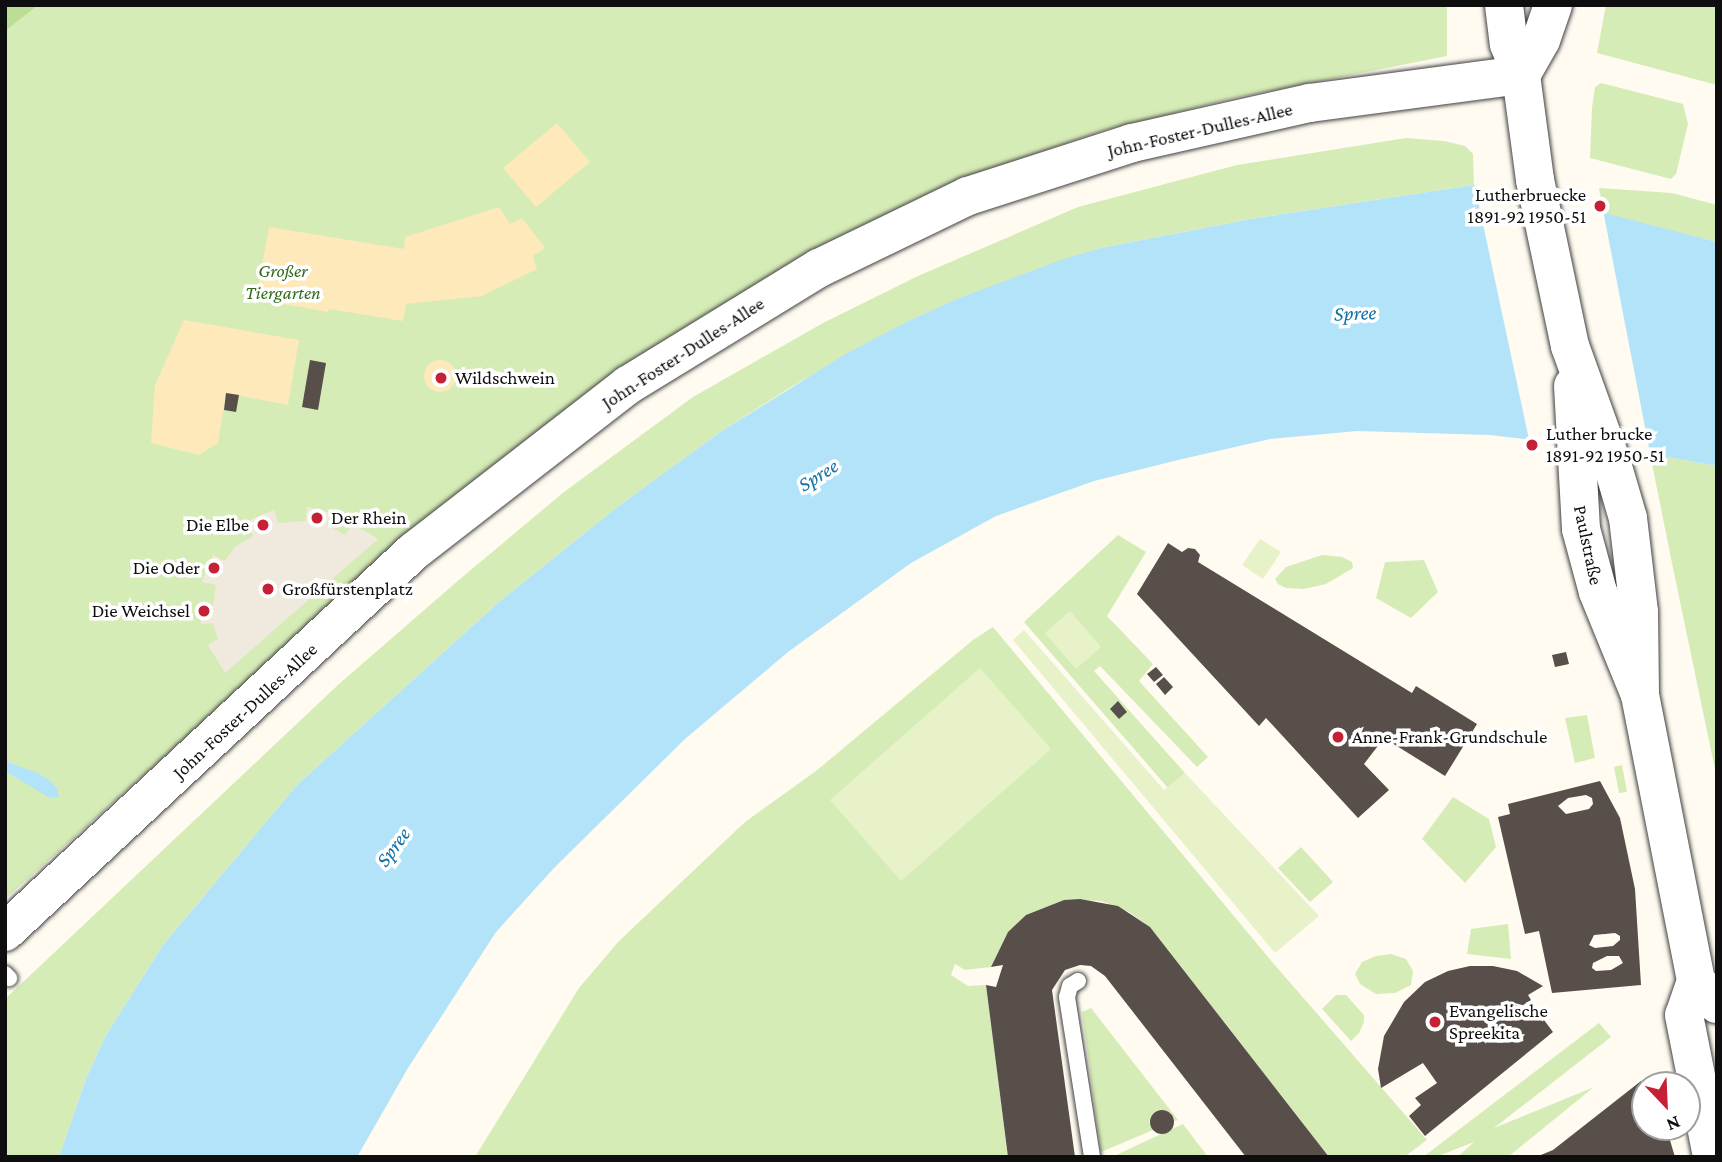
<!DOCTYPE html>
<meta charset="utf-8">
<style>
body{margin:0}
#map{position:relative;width:1722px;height:1162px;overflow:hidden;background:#fffbf0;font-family:"Crimson Pro",serif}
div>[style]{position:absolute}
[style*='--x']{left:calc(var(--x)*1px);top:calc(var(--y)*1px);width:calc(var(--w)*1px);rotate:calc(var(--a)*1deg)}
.green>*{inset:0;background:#d6ecb7}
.forest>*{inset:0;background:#bbdd96}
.sand>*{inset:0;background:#fde9ba}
.round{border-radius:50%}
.pitch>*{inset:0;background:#e7f2c9}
.plaza>*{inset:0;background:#f0eade}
.water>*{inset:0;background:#b2e3f9}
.pier>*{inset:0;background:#fffbf0}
.building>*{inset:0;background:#584e4a}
.roads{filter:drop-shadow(0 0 2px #414141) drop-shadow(0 0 2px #414141)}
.service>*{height:16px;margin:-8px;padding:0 8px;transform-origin:8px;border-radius:8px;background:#fff}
.tertiary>*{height:38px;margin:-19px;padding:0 19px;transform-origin:19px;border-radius:19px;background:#fff}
.dots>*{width:19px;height:19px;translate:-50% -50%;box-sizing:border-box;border:4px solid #fff;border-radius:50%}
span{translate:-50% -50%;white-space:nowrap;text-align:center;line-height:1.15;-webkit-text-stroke:7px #fff;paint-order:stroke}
.street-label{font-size:19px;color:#0e0e0e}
.poi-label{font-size:19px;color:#0e0e0e}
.right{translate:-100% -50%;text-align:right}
.left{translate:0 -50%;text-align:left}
.park-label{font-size:19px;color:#316a1b;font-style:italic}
.water-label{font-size:21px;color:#1170a6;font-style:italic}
.frame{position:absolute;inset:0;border:7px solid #0e0e0e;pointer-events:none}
.north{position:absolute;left:1631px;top:1071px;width:70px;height:70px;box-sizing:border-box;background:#fff;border:2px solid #9f9f9f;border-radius:50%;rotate:157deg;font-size:19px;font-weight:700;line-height:28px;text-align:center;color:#0e0e0e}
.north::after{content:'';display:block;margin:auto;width:24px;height:32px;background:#c52033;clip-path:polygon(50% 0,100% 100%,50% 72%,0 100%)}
</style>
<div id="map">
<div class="green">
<i style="clip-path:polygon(5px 5px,1447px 5px,1447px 56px,1234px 98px,1105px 130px,985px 171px,431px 519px,5px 899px)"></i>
<i style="clip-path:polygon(1606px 5px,1717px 5px,1717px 85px,1597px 53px)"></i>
<i style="clip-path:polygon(1601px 83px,1683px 104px,1688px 124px,1676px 174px,1671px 179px,1590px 158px,1592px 108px,1595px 87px)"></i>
<i style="clip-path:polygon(1406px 138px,1444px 141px,1465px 146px,1473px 154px,1474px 185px,1251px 219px,1101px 248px,960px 298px,906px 322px,791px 387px,720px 432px,616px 508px,499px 602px,297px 785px,163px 945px,105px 1037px,86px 1079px,59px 1157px,5px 1157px,5px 999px,339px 684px,460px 579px,564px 492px,693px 397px,823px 323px,918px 276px,1078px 207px,1237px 165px)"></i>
<i style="clip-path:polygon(1599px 188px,1672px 193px,1717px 205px,1717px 242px,1604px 214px)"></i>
<i style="clip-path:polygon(1650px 454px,1717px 466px,1717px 779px,1673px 568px)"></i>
<i style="clip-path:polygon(1118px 535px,1146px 552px,1107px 616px,1153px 664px,1139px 681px,1208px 757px,1197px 767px,1100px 666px,1094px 671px,1185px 773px,1168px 788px,1024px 622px)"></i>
<i style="clip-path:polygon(1322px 555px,1342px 557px,1352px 562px,1353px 568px,1326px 584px,1304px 589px,1286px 588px,1278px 584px,1275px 579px,1286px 567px)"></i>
<i style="clip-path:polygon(1424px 560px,1438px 592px,1411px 618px,1376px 598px,1385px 562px)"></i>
<i style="clip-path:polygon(993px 627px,1273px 963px,1427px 1140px,1404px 1157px,1329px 1157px,1150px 927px,1129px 912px,1102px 901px,1064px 900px,1026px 915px,1008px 932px,991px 967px,965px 970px,955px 964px,951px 975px,968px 986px,986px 985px,1008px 1157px,475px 1157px,579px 988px,619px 941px,745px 822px,816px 771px,973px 640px)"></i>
<i style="clip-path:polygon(1587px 715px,1595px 758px,1575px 763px,1565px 718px)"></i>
<i style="clip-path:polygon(1622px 765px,1627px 792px,1619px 793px,1614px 767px)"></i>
<i style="clip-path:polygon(1453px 797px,1489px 819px,1496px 847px,1465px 883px,1422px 839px)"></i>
<i style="clip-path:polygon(1301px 847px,1333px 882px,1310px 902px,1278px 868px)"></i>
<i style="clip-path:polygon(1508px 924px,1511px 959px,1467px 954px,1471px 929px)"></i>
<i style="clip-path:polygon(1391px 954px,1406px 959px,1413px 971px,1411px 985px,1395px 993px,1376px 994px,1360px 984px,1355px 974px,1362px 962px,1376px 956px)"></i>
<i style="clip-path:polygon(1336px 995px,1346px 995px,1364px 1015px,1364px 1022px,1359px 1033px,1351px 1041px,1322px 1009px)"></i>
<i style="clip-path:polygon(1091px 1008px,1178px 1120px,1174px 1121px,1171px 1113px,1162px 1110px,1152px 1114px,1149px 1122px,1153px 1130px,1101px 1152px,1082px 1012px)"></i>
<i style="clip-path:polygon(1599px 1023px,1611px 1037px,1494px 1128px,1594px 1087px,1508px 1157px,1457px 1157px,1474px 1142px,1436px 1157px,1423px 1157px)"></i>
<i style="clip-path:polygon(1183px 1124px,1208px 1157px,1112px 1157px,1161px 1134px)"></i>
</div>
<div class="forest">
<i style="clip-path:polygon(5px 5px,38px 5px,5px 31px)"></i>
</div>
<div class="sand">
<i style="clip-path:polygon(557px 123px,590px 162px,536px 207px,503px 168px)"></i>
<i style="clip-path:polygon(499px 207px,510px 224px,522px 218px,545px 248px,533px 256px,537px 269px,482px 296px,406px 304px,403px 321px,329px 309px,328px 312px,256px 299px,269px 227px,404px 249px,405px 237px)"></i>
<i style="clip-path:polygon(184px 320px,299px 340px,288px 405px,226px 393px,218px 443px,199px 455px,151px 443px,155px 385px)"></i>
<i class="round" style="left:424px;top:360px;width:32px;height:32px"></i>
</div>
<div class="pitch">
<i style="clip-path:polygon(1260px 539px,1281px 552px,1263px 579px,1242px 565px)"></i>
<i style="clip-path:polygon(1070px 611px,1101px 647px,1076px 669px,1045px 633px)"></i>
<i style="clip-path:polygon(1024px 630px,1164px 790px,1185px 773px,1319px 916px,1275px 953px,1013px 640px)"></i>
<i style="clip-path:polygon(980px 668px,1051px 749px,901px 881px,830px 800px)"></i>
</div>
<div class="plaza">
<i style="clip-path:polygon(307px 507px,330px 513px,327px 525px,345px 535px,353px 524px,378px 539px,225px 673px,208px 645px,218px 639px,213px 623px,201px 624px,200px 603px,213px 606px,216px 585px,202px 582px,207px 569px,213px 555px,225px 561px,235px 547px,253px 536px,245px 522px,274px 510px,278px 523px,306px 521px)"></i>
</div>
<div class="water">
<i style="clip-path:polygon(1474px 185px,1593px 210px,1717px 242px,1717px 466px,1650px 454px,1490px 435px,1357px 431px,1270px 439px,1178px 460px,1094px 481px,996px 516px,911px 563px,788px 652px,685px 739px,554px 868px,496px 932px,408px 1068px,357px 1157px,59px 1157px,86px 1079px,105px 1037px,163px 945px,297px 785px,499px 602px,616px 508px,720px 432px,844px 355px,906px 322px,959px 298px,1061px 260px,1101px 248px,1251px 219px)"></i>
<i style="clip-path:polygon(5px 761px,38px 773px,50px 781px,57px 788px,59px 798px,48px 797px,5px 771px)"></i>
</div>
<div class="pier">
<i style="clip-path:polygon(1474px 182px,1603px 210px,1651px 458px,1530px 444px)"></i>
</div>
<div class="building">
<i style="clip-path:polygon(310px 360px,326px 363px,318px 410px,302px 407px)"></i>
<i style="clip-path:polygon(226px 393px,239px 395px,236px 412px,224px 410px)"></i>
<i style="clip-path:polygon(1168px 543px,1182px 552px,1188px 548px,1195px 549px,1200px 555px,1198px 562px,1412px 693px,1416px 686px,1477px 724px,1445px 776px,1384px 738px,1364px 764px,1389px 790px,1358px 818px,1266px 718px,1259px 726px,1137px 594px)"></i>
<i style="clip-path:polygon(1566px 652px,1569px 664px,1555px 667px,1552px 655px)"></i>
<i style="clip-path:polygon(1156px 667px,1163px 675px,1154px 682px,1147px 674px)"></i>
<i style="clip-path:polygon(1164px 677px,1173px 687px,1165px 695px,1156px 684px)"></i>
<i style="clip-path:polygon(1118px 701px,1127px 712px,1119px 719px,1110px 709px)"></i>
<i style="clip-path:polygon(evenodd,1600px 781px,1620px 818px,1635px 889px,1641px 985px,1552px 993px,1539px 931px,1525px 934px,1498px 817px,1510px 814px,1508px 804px,1600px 781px,1586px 795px,1592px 798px,1593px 804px,1589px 809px,1566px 814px,1558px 806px,1568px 798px,1586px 795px,1600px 781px,1615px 933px,1620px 936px,1620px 940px,1613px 946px,1595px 948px,1589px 945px,1594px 935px,1615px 933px,1600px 781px,1607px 956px,1619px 956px,1623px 963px,1611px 970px,1596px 971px,1592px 968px,1593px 963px,1607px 956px)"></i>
<i style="clip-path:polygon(1080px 899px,1118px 906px,1150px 927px,1329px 1157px,1246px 1157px,1105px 976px,1091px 966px,1080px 965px,1065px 970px,1052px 990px,1075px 1157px,1008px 1157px,986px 985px,996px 987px,1003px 965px,991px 967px,1008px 932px,1026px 915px,1064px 900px)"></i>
<i style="clip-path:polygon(1470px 966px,1493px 966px,1517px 971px,1543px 986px,1528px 995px,1531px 1000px,1523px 1005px,1534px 1019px,1541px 1016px,1553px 1032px,1425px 1136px,1409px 1116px,1421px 1105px,1415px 1098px,1437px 1083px,1423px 1063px,1381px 1088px,1378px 1069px,1384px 1036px,1404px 1002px,1425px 982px,1448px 971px)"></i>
<i style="clip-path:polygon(1641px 1081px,1645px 1086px,1645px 1127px,1666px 1127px,1675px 1157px,1536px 1157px,1553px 1150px)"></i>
<i class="round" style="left:1150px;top:1110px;width:24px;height:24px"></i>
</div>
<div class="roads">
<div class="service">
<i style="--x:5;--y:974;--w:6;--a:45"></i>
<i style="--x:1078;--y:981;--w:9;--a:148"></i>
<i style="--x:1070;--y:986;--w:11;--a:105"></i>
<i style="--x:1067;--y:997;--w:162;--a:81.1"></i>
</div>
<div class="tertiary">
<i style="--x:1504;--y:5;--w:39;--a:83"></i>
<i style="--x:1509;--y:44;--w:33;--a:69"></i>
<i style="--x:1521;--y:75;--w:106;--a:82.4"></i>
<i style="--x:1535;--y:180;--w:170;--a:78.1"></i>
<i style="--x:1570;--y:346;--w:121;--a:70.2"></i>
<i style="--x:1611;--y:460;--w:60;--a:73.7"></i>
<i style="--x:1628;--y:518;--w:95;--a:83.3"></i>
<i style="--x:1639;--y:612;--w:83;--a:89.3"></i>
<i style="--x:1521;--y:75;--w:40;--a:-60.3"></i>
<i style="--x:1541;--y:40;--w:37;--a:-71"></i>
<i style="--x:1573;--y:386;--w:143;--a:86.8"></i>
<i style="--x:1581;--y:529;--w:65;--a:74.9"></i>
<i style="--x:1598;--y:592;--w:111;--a:67.8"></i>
<i style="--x:1640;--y:695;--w:291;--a:78.9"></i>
<i style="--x:1696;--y:981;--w:31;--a:48"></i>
<i style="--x:5;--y:932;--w:559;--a:-42.97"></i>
<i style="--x:414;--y:551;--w:271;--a:-37.8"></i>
<i style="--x:628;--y:385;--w:224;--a:-31.5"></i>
<i style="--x:819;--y:268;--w:165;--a:-25.8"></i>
<i style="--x:968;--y:196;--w:172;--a:-17.9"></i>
<i style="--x:1132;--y:143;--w:182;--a:-12.7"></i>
<i style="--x:1310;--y:103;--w:213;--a:-7.6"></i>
<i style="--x:1696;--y:981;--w:36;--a:109"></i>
<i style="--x:1684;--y:1015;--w:145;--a:78.8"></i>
</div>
</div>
<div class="dots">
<i style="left:1600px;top:206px;background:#c52033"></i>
<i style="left:441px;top:378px;background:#c52033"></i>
<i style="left:1532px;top:445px;background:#c52033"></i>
<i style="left:317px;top:518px;background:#c52033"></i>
<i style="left:263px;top:525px;background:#c52033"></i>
<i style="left:214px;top:568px;background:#c52033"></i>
<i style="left:268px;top:589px;background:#c52033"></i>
<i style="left:204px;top:611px;background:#c52033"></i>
<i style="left:1338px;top:737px;background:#c52033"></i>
<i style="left:1435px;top:1022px;background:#c52033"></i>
</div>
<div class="street-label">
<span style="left:1200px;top:130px;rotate:-13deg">John-Foster-Dulles-Allee</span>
<span style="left:683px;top:353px;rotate:-33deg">John-Foster-Dulles-Allee</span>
<span style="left:1588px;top:545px;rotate:78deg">Paulstraße</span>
<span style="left:245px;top:711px;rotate:-43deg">John-Foster-Dulles-Allee</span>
</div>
<div class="poi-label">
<span class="right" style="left:1586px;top:206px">Lutherbruecke<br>1891-92 1950-51</span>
<span class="left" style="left:455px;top:378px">Wildschwein</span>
<span class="left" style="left:1546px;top:445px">Luther brucke<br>1891-92 1950-51</span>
<span class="left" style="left:331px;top:518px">Der Rhein</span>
<span class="right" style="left:249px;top:525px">Die Elbe</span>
<span class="right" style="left:200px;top:568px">Die Oder</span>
<span class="left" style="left:282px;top:589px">Großfürstenplatz</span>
<span class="right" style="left:190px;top:611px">Die Weichsel</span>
<span class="left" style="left:1352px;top:737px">Anne-Frank-Grundschule</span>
<span class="left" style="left:1449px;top:1022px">Evangelische<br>Spreekita</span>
</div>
<div class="park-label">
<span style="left:283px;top:282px">Großer<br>Tiergarten</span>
</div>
<div class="water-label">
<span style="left:1355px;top:313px;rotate:-2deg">Spree</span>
<span style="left:818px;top:475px;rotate:-32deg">Spree</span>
<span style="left:393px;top:847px;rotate:-54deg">Spree</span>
</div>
<div class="frame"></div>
<div class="north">N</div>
</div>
